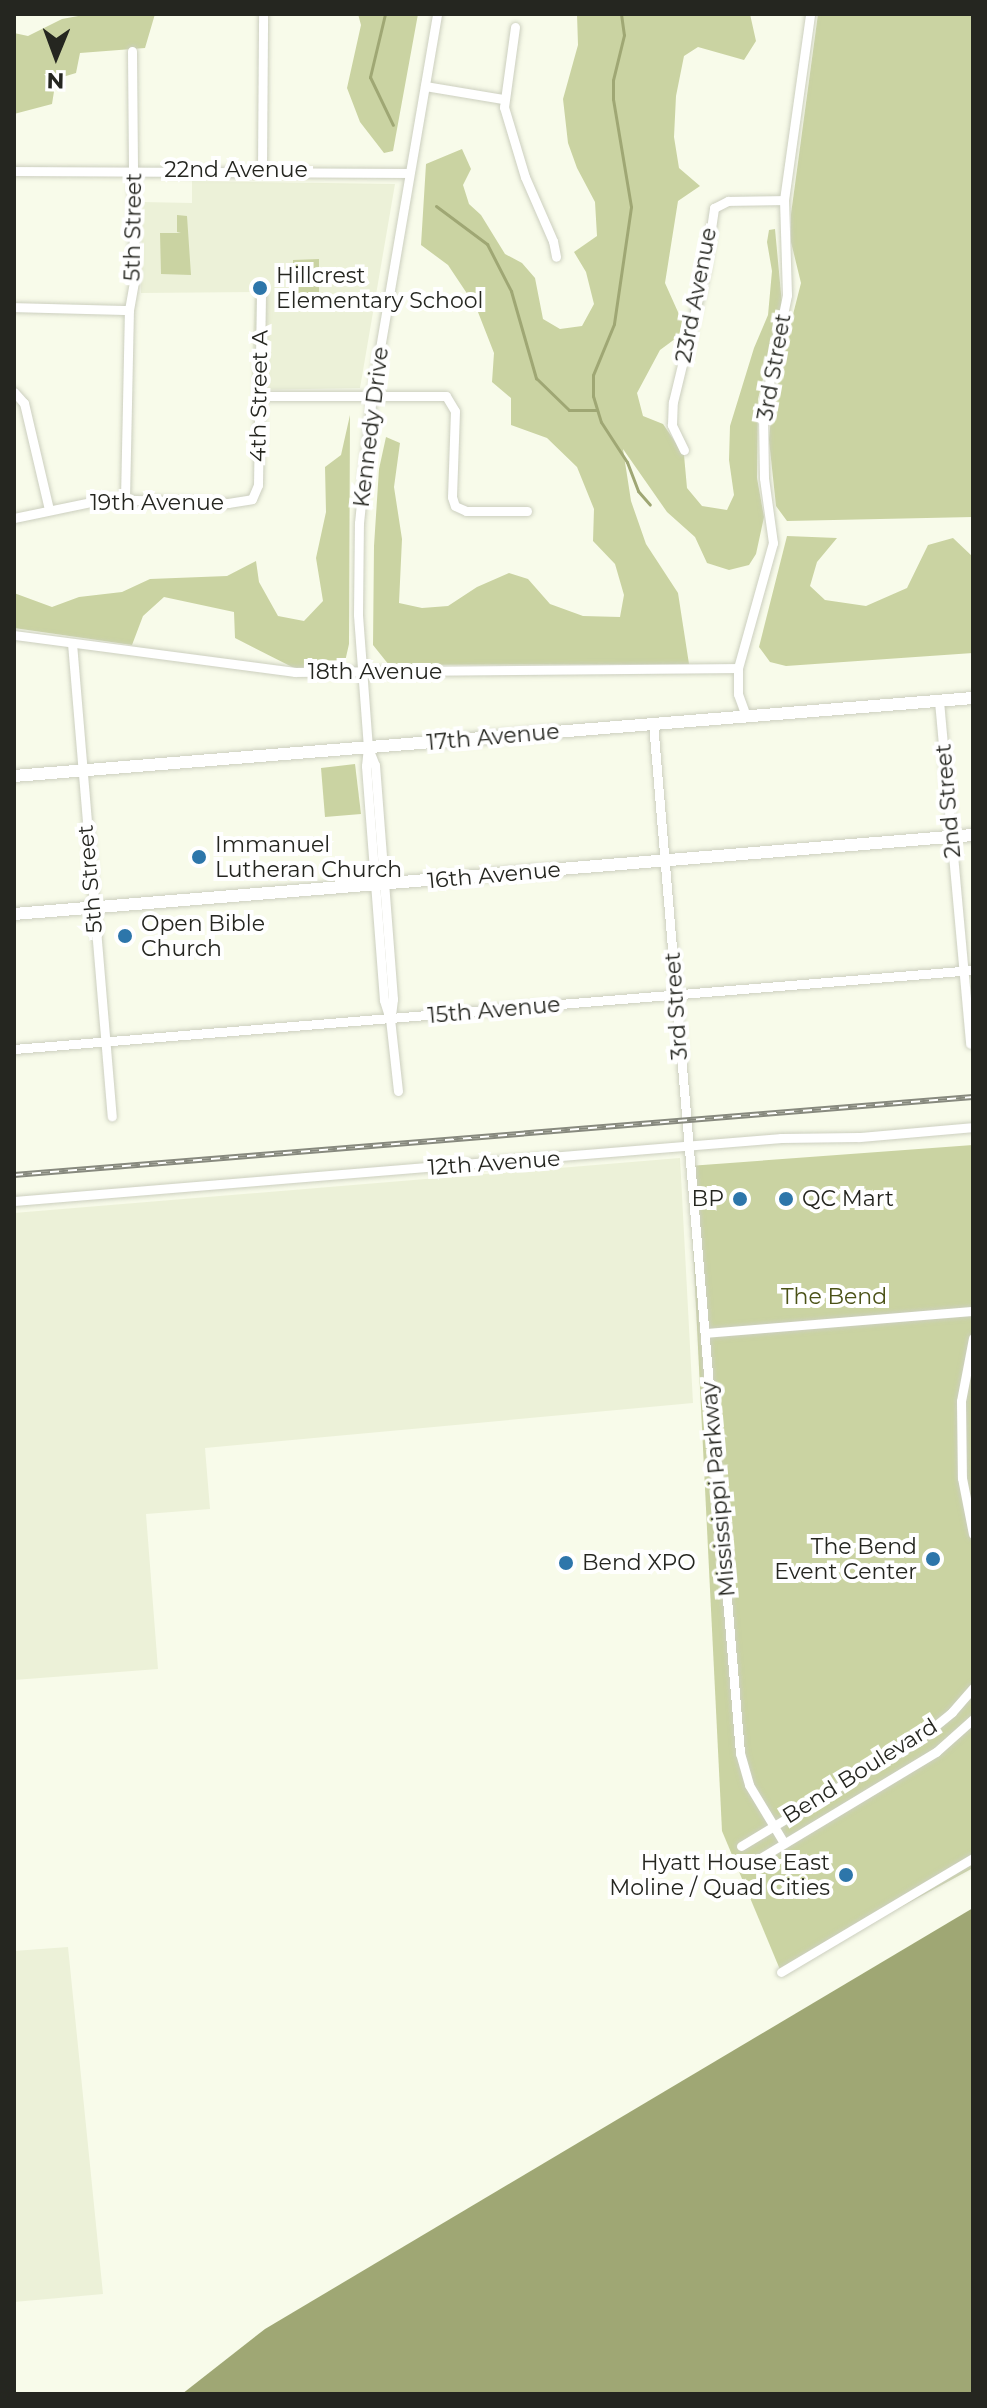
<!DOCTYPE html>
<style>
body{margin:0}
#map{position:relative;width:987px;height:2408px;overflow:hidden;background:#f8fbea;font-family:Montserrat,sans-serif}
div>[style]{position:absolute}
[style*='--x']{left:calc(var(--x)*1px);top:calc(var(--y)*1px);width:calc(var(--w)*1px);rotate:calc(var(--a)*1deg)}
.built>*{inset:0;background:#ecf1d8}
.green>*{inset:0;background:#cad3a2}
.water>*{inset:0;background:#9fa774}
.stream>*{height:3px;margin:-1.5px;padding:0 1.5px;transform-origin:1.5px;border-radius:1.5px;background:#9fa774}
.roads{filter:drop-shadow(0 0 2px #cccfbf) drop-shadow(0 0 2px #cccfbf)}
.minor>*{height:9px;margin:-4.5px;padding:0 4.5px;transform-origin:4.5px;border-radius:4.5px;background:#fff}
.major>*{height:12px;margin:-6px;padding:0 6px;transform-origin:6px;border-radius:6px;background:#fff}
.rail>*{height:6px;margin-top:-3px;transform-origin:0;background:repeating-linear-gradient(90deg,#fff 0 9px,#87897e 0 18px);box-sizing:border-box;border-block:2px solid #87897e}
.dots>*{width:22px;height:22px;translate:-50% -50%;box-sizing:border-box;border:4px solid #fff;border-radius:50%}
span{translate:-50% -50%;white-space:nowrap;text-align:center;line-height:1.15;-webkit-text-stroke:8px #fff;paint-order:stroke}
.street-label{font-size:22px;color:#252620}
.poi-label{font-size:22px;color:#252620}
.left{translate:0 -50%;text-align:left}
.right{translate:-100% -50%;text-align:right}
.park-label{font-size:22px;color:#4b5217}
.frame{position:absolute;inset:0;border:16px solid #252620;pointer-events:none}
.north{position:absolute;left:16px;top:16px;width:80px;height:80px;-webkit-text-stroke:6px #fff;paint-order:stroke;rotate:181deg;font-size:22px;font-weight:700;line-height:32px;text-align:center;color:#252620}
.north::after{content:'';display:block;margin:auto;width:28px;height:36px;background:#252620;clip-path:polygon(50% 0,100% 100%,50% 72%,0 100%)}
</style>
<div id="map">
<div class="built">
<i style="clip-path:polygon(192px 181px,395px 184px,360px 388px,251px 390px,255px 292px,141px 293px,142px 202px,192px 203px)"></i>
<i style="clip-path:polygon(680px 1158px,693px 1403px,205px 1448px,210px 1509px,146px 1514px,158px 1669px,14px 1680px,14px 1213px)"></i>
<i style="clip-path:polygon(68px 1947px,103px 2294px,14px 2302px,14px 1951px)"></i>
</div>
<div class="green">
<i style="clip-path:polygon(89px 14px,155px 14px,145px 48px,80px 53px,76px 73px,56px 79px,52px 104px,14px 114px,14px 33px,28px 36px,62px 19px)"></i>
<i style="clip-path:polygon(358px 14px,418px 14px,393px 151px,384px 153px,360px 122px,347px 88px,361px 25px)"></i>
<i style="clip-path:polygon(577px 14px,750px 14px,756px 41px,744px 60px,698px 47px,684px 56px,676px 96px,674px 137px,679px 168px,700px 186px,678px 201px,665px 283px,682px 321px,679px 336px,660px 350px,637px 393px,643px 416px,663px 424px,684px 455px,687px 488px,702px 506px,727px 510px,734px 495px,729px 460px,730px 426px,754px 348px,768px 315px,772px 271px,767px 242px,769px 230px,775px 229px,782px 304px,758px 399px,757px 478px,764px 517px,756px 554px,749px 565px,729px 570px,707px 563px,695px 537px,667px 512px,623px 449px,631px 501px,646px 544px,678px 593px,689px 664px,389px 665px,373px 645px,374px 546px,379px 469px,386px 437px,400px 443px,394px 487px,402px 539px,399px 603px,422px 608px,448px 606px,477px 587px,509px 573px,528px 579px,550px 604px,583px 616px,620px 617px,624px 595px,615px 564px,593px 541px,594px 509px,577px 467px,547px 438px,511px 425px,511px 398px,492px 382px,494px 353px,476px 307px,448px 265px,421px 245px,426px 164px,462px 149px,471px 169px,463px 185px,469px 204px,481px 215px,505px 254px,522px 263px,535px 278px,543px 319px,560px 329px,582px 326px,594px 304px,586px 272px,574px 252px,597px 236px,595px 202px,577px 168px,568px 143px,563px 99px,578px 45px)"></i>
<i style="clip-path:polygon(818px 14px,973px 14px,973px 517px,787px 521px,776px 506px,769px 440px,773px 393px,801px 283px,791px 242px,791px 214px)"></i>
<i style="clip-path:polygon(177px 215px,187px 216px,191px 275px,161px 274px,160px 233px,181px 233px,177px 232px)"></i>
<i style="clip-path:polygon(319px 259px,319px 299px,293px 297px,293px 260px)"></i>
<i style="clip-path:polygon(350px 415px,349px 644px,344px 666px,298px 670px,235px 638px,234px 612px,164px 597px,143px 616px,132px 645px,14px 628px,14px 593px,52px 607px,79px 597px,122px 592px,150px 579px,227px 576px,256px 561px,259px 582px,278px 616px,304px 621px,323px 601px,316px 558px,326px 512px,325px 467px,341px 455px)"></i>
<i style="clip-path:polygon(787px 536px,837px 538px,817px 562px,810px 586px,825px 600px,866px 606px,907px 588px,928px 545px,953px 538px,973px 557px,973px 653px,786px 666px,770px 662px,759px 647px)"></i>
<i style="clip-path:polygon(355px 764px,361px 814px,325px 817px,321px 768px)"></i>
<i style="clip-path:polygon(973px 1145px,973px 1868px,781px 1972px,722px 1831px,689px 1166px)"></i>
</div>
<div class="water">
<i style="clip-path:polygon(973px 1908px,973px 2394px,182px 2394px,265px 2329px)"></i>
</div>
<div class="stream">
<i style="--x:385;--y:14;--w:65;--a:103.4"></i>
<i style="--x:370;--y:77;--w:53;--a:64.4"></i>
<i style="--x:621;--y:14;--w:21;--a:82"></i>
<i style="--x:624;--y:35;--w:46;--a:103.7"></i>
<i style="--x:613;--y:80;--w:19;--a:90"></i>
<i style="--x:613;--y:99;--w:109;--a:80.5"></i>
<i style="--x:631;--y:207;--w:118;--a:98.3"></i>
<i style="--x:614;--y:324;--w:55;--a:112.4"></i>
<i style="--x:593;--y:375;--w:21;--a:90"></i>
<i style="--x:593;--y:396;--w:27;--a:73"></i>
<i style="--x:601;--y:422;--w:48;--a:57"></i>
<i style="--x:627;--y:462;--w:31;--a:69"></i>
<i style="--x:638;--y:491;--w:18;--a:49"></i>
<i style="--x:436;--y:206;--w:64;--a:36.7"></i>
<i style="--x:487;--y:244;--w:53;--a:62.9"></i>
<i style="--x:511;--y:291;--w:91;--a:74"></i>
<i style="--x:536;--y:378;--w:46;--a:44.1"></i>
<i style="--x:569;--y:410;--w:27;--a:0"></i>
</div>
<div class="roads">
<div class="minor">
<i style="--x:515;--y:27;--w:81;--a:97.8"></i>
<i style="--x:504;--y:107;--w:73;--a:73.3"></i>
<i style="--x:525;--y:177;--w:70;--a:66.4"></i>
<i style="--x:553;--y:241;--w:16;--a:79"></i>
<i style="--x:425;--y:86;--w:79;--a:9.5"></i>
<i style="--x:14;--y:171;--w:395;--a:0.3"></i>
<i style="--x:262;--y:171;--w:157;--a:-89.6"></i>
<i style="--x:14;--y:307;--w:115;--a:1.5"></i>
<i style="--x:14;--y:392;--w:15;--a:48"></i>
<i style="--x:24;--y:403;--w:110;--a:76.8"></i>
<i style="--x:260;--y:396;--w:186;--a:0"></i>
<i style="--x:446;--y:396;--w:17;--a:59"></i>
<i style="--x:455;--y:411;--w:86;--a:92"></i>
<i style="--x:452;--y:497;--w:9;--a:72"></i>
<i style="--x:455;--y:506;--w:12;--a:24"></i>
<i style="--x:466;--y:511;--w:61;--a:0"></i>
<i style="--x:684;--y:450;--w:28;--a:-116"></i>
<i style="--x:672;--y:425;--w:23;--a:-88"></i>
<i style="--x:673;--y:402;--w:136;--a:-76.4"></i>
<i style="--x:705;--y:270;--w:63;--a:-81.7"></i>
<i style="--x:714;--y:208;--w:16;--a:-27"></i>
<i style="--x:728;--y:201;--w:56;--a:-1"></i>
<i style="--x:125;--y:499;--w:189;--a:-88.8"></i>
<i style="--x:129;--y:310;--w:28;--a:-80"></i>
<i style="--x:134;--y:282;--w:231;--a:-90.5"></i>
<i style="--x:14;--y:518;--w:94;--a:-11.7"></i>
<i style="--x:106;--y:499;--w:122;--a:1.9"></i>
<i style="--x:228;--y:503;--w:24;--a:-9"></i>
<i style="--x:252;--y:499;--w:15;--a:-67"></i>
<i style="--x:258;--y:485;--w:193;--a:-89.1"></i>
<i style="--x:14;--y:635;--w:283;--a:7.5"></i>
<i style="--x:295;--y:672;--w:443;--a:-0.5"></i>
<i style="--x:72;--y:643;--w:475;--a:85.2"></i>
<i style="--x:939;--y:701;--w:344;--a:84.8"></i>
<i style="--x:746;--y:716;--w:23;--a:-110"></i>
<i style="--x:738;--y:694;--w:26;--a:-90"></i>
<i style="--x:738;--y:668;--w:130;--a:-74.4"></i>
<i style="--x:773;--y:543;--w:66;--a:-97.9"></i>
<i style="--x:764;--y:478;--w:65;--a:-90.9"></i>
<i style="--x:763;--y:413;--w:120;--a:-78.5"></i>
<i style="--x:787;--y:295;--w:95;--a:-91.8"></i>
<i style="--x:784;--y:200;--w:188;--a:-82"></i>
<i style="--x:653;--y:723;--w:1034;--a:85.17"></i>
<i style="--x:740;--y:1753;--w:33;--a:74"></i>
<i style="--x:749;--y:1785;--w:68;--a:58.9"></i>
<i style="--x:368;--y:748;--w:18;--a:68"></i>
<i style="--x:375;--y:765;--w:235;--a:85.6"></i>
<i style="--x:393;--y:999;--w:16;--a:97"></i>
<i style="--x:14;--y:1049;--w:962;--a:-4.71"></i>
<i style="--x:398;--y:1091;--w:72;--a:-96.3"></i>
<i style="--x:390;--y:1019;--w:20;--a:-108"></i>
<i style="--x:384;--y:1000;--w:235;--a:-94.4"></i>
<i style="--x:366;--y:766;--w:18;--a:-84"></i>
<i style="--x:368;--y:748;--w:134;--a:-94.3"></i>
<i style="--x:358;--y:614;--w:91;--a:-89.4"></i>
<i style="--x:359;--y:523;--w:129;--a:-84.2"></i>
<i style="--x:372;--y:395;--w:387;--a:-80.3"></i>
<i style="--x:14;--y:1201;--w:770;--a:-4.7"></i>
<i style="--x:781;--y:1138;--w:78;--a:-0.7"></i>
<i style="--x:859;--y:1137;--w:114;--a:-5"></i>
<i style="--x:705;--y:1333;--w:269;--a:-4.7"></i>
<i style="--x:973;--y:1338;--w:64;--a:100.8"></i>
<i style="--x:961;--y:1401;--w:77;--a:89.3"></i>
<i style="--x:962;--y:1478;--w:57;--a:78.9"></i>
<i style="--x:741;--y:1846;--w:214;--a:-31.2"></i>
<i style="--x:924;--y:1735;--w:36;--a:-39"></i>
<i style="--x:952;--y:1712;--w:32;--a:-49"></i>
<i style="--x:752;--y:1863;--w:215;--a:-31.1"></i>
<i style="--x:936;--y:1752;--w:50;--a:-41.7"></i>
<i style="--x:781;--y:1972;--w:223;--a:-30.7"></i>
</div>
<div class="major">
<i style="--x:14;--y:776;--w:962;--a:-4.65"></i>
<i style="--x:14;--y:914;--w:962;--a:-4.71"></i>
</div>
</div>
<div class="rail">
<i style="--x:14;--y:1175;--w:962;--a:-4.65"></i>
</div>
<div class="dots">
<i style="left:260px;top:288px;background:#2d76aa"></i>
<i style="left:199px;top:857px;background:#2d76aa"></i>
<i style="left:125px;top:936px;background:#2d76aa"></i>
<i style="left:740px;top:1199px;background:#2d76aa"></i>
<i style="left:786px;top:1199px;background:#2d76aa"></i>
<i style="left:933px;top:1559px;background:#2d76aa"></i>
<i style="left:566px;top:1563px;background:#2d76aa"></i>
<i style="left:846px;top:1875px;background:#2d76aa"></i>
</div>
<div class="street-label">
<span style="left:236px;top:170px">22nd Avenue</span>
<span style="left:133px;top:227px;rotate:-89deg">5th Street</span>
<span style="left:696px;top:295px;rotate:-79deg">23rd Avenue</span>
<span style="left:774px;top:367px;rotate:-80deg">3rd Street</span>
<span style="left:259px;top:396px;rotate:-89deg">4th Street A</span>
<span style="left:371px;top:427px;rotate:-83deg">Kennedy Drive</span>
<span style="left:157px;top:503px">19th Avenue</span>
<span style="left:375px;top:672px">18th Avenue</span>
<span style="left:493px;top:737px;rotate:-5deg">17th Avenue</span>
<span style="left:948px;top:801px;rotate:-95deg">2nd Street</span>
<span style="left:494px;top:875px;rotate:-5deg">16th Avenue</span>
<span style="left:90px;top:879px;rotate:-95deg">5th Street</span>
<span style="left:676px;top:1006px;rotate:-94deg">3rd Street</span>
<span style="left:494px;top:1010px;rotate:-5deg">15th Avenue</span>
<span style="left:494px;top:1163px;rotate:-4deg">12th Avenue</span>
<span style="left:718px;top:1489px;rotate:-95deg">Mississippi Parkway</span>
<span style="left:860px;top:1771px;rotate:-32deg">Bend Boulevard</span>
</div>
<div class="poi-label">
<span class="left" style="left:276px;top:288px">Hillcrest<br>Elementary School</span>
<span class="left" style="left:215px;top:857px">Immanuel<br>Lutheran Church</span>
<span class="left" style="left:141px;top:936px">Open Bible<br>Church</span>
<span class="right" style="left:724px;top:1199px">BP</span>
<span class="left" style="left:802px;top:1199px">QC Mart</span>
<span class="right" style="left:917px;top:1559px">The Bend<br>Event Center</span>
<span class="left" style="left:582px;top:1563px">Bend XPO</span>
<span class="right" style="left:830px;top:1875px">Hyatt House East<br>Moline / Quad Cities</span>
</div>
<div class="park-label">
<span style="left:834px;top:1297px">The Bend</span>
</div>
<div class="frame"></div>
<div class="north">N</div>
</div>
